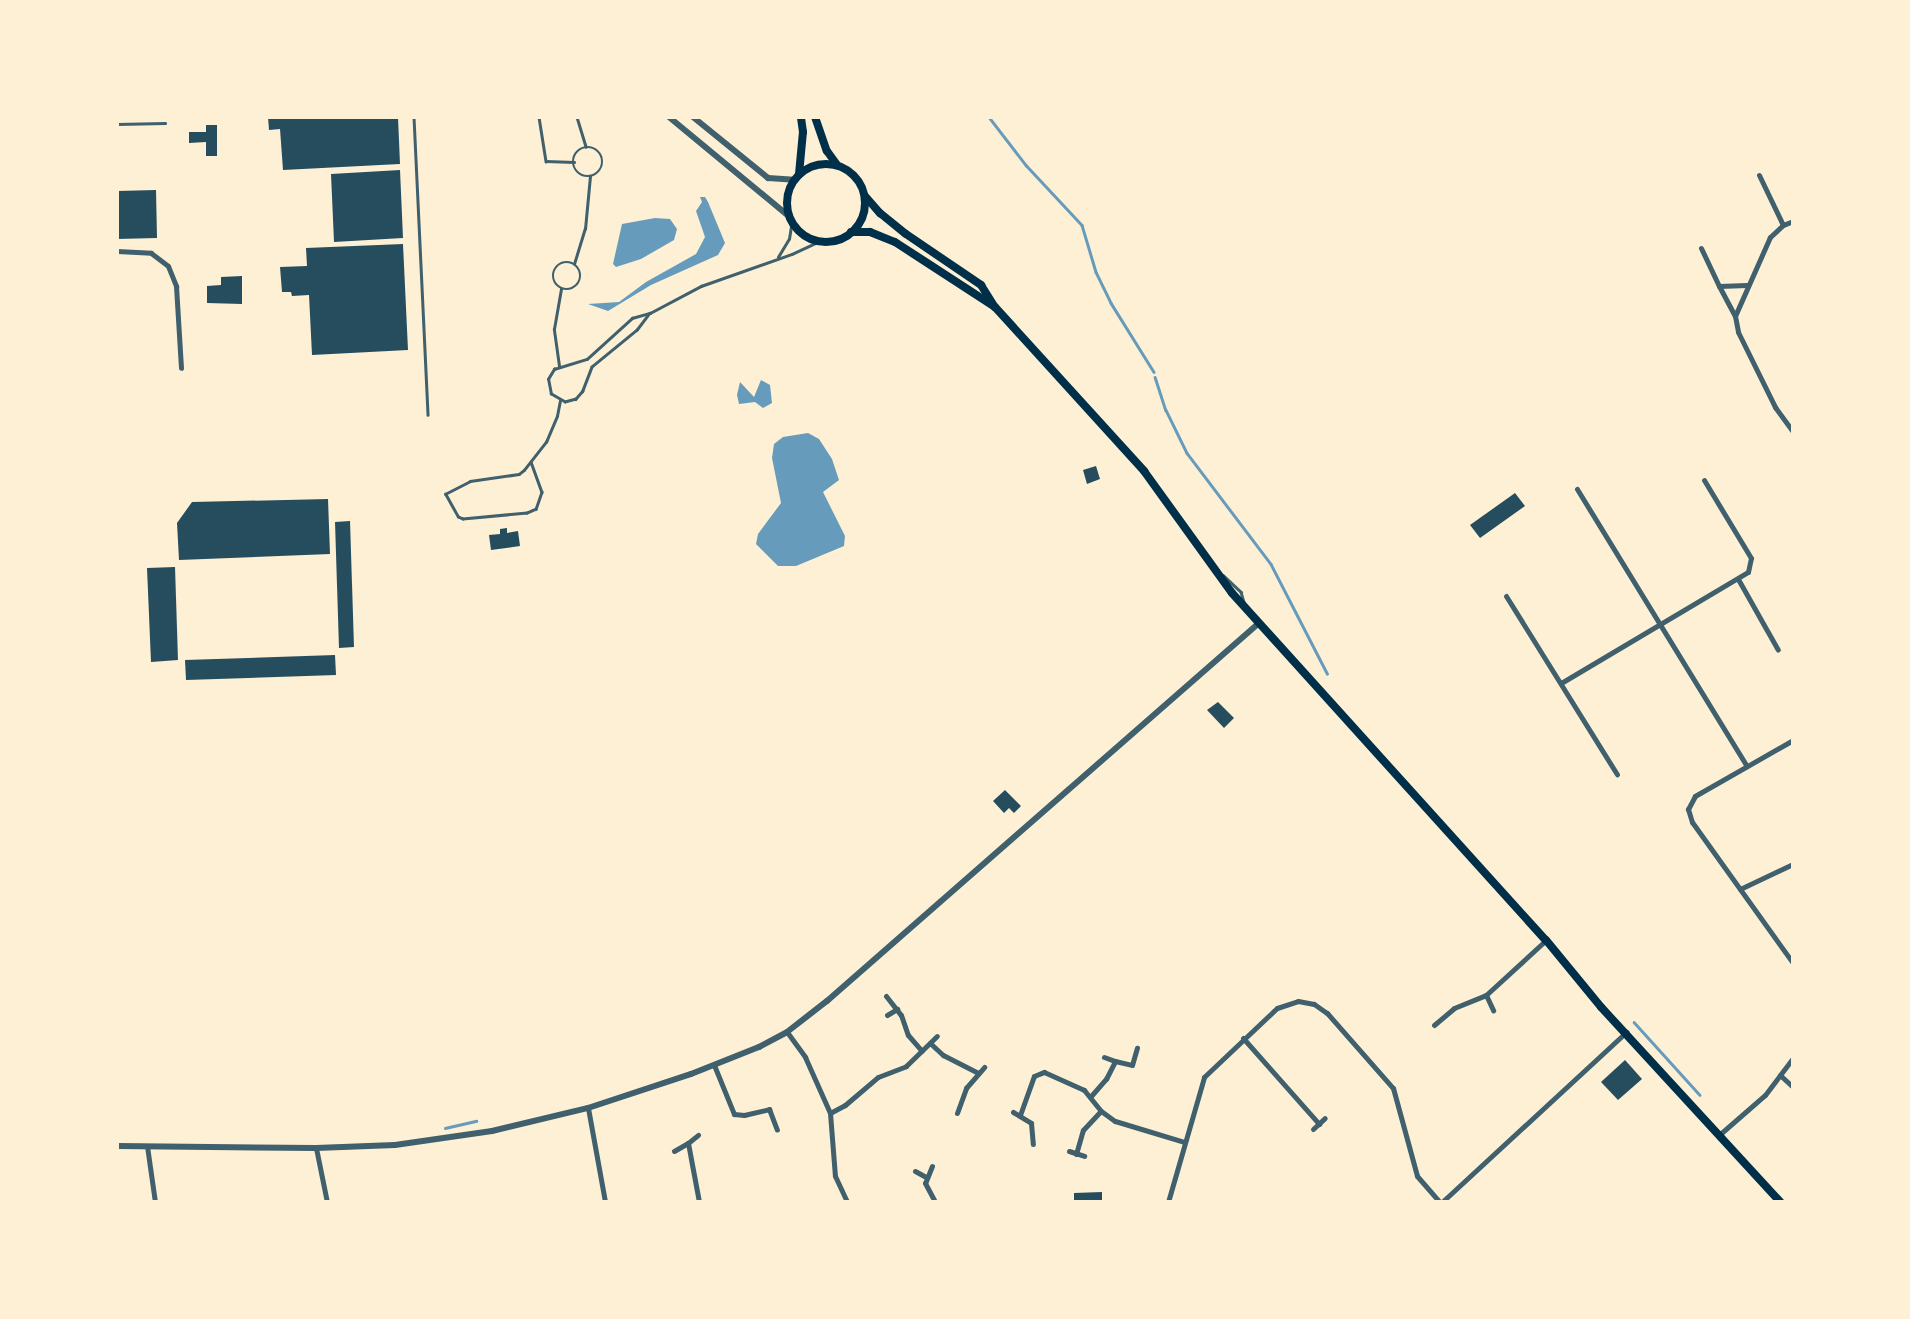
<!DOCTYPE html>
<style>
body{margin:0}
#map{position:relative;width:1910px;height:1319px;overflow:hidden;background:#fdf0d5;font-family:"Sofia Sans Condensed",sans-serif}
div>[style]{position:absolute}
[style*='--x']{left:calc(var(--x)*1px);top:calc(var(--y)*1px);width:calc(var(--w)*1px);rotate:calc(var(--a)*1deg)}
.water>*{inset:0;background:#669bbc}
.stream>*{height:2.5px;margin:-1.25px;padding:0 1.25px;transform-origin:1.25px;border-radius:1.25px;background:#669bbc}
.building>*{inset:0;background:#264d5e}
.service>*{height:2.5px;margin:-1.25px;padding:0 1.25px;transform-origin:1.25px;border-radius:1.25px;background:#3f606c}
.service>.ring{margin:-1.25px;padding:0;box-sizing:content-box;background:none;border:2.5px solid #3f606c;border-radius:50%}
.minor>*{height:5px;margin:-2.5px;padding:0 2.5px;transform-origin:2.5px;border-radius:2.5px;background:#3f606c}
.tertiary>*{height:6px;margin:-3px;padding:0 3px;transform-origin:3px;border-radius:3px;background:#3f606c}
.primary>*{height:8px;margin:-4px;padding:0 4px;transform-origin:4px;border-radius:4px;background:#003049}
.primary>.ring{margin:-4px;padding:0;box-sizing:content-box;background:none;border:8px solid #003049;border-radius:50%}
span{translate:-50% -50%;white-space:nowrap;text-align:center;line-height:1.15;-webkit-text-stroke:7px #fdf0d5;paint-order:stroke}
.frame{position:absolute;inset:0;border:119px solid #fdf0d5;pointer-events:none}
</style>
<div id="map">
<div class="water">
<i style="clip-path:polygon(700px 197px,705px 197px,708px 202px,725px 243px,718px 255px,651px 285px,608px 311px,588px 304px,619px 302px,646px 282px,696px 254px,705px 237px,696px 211px,702px 202px)"></i>
<i style="clip-path:polygon(655px 218px,670px 219px,677px 229px,674px 240px,641px 259px,616px 267px,613px 264px,622px 224px)"></i>
<i style="clip-path:polygon(761px 380px,770px 385px,772px 403px,763px 408px,755px 402px,739px 404px,737px 395px,740px 382px,754px 397px)"></i>
<i style="clip-path:polygon(808px 433px,819px 439px,832px 459px,839px 480px,823px 492px,845px 536px,844px 546px,796px 566px,778px 566px,756px 544px,758px 534px,781px 503px,772px 458px,774px 444px,783px 437px)"></i>
</div>
<div class="stream">
<i style="--x:989;--y:117;--w:61;--a:52.4"></i>
<i style="--x:1026;--y:165;--w:82;--a:47"></i>
<i style="--x:1082;--y:225;--w:49;--a:73.4"></i>
<i style="--x:1096;--y:272;--w:34;--a:64"></i>
<i style="--x:1111;--y:303;--w:81;--a:58.1"></i>
<i style="--x:1155;--y:377;--w:35;--a:72"></i>
<i style="--x:1166;--y:410;--w:48;--a:64"></i>
<i style="--x:1187;--y:453;--w:139;--a:52.9"></i>
<i style="--x:1271;--y:564;--w:123;--a:62.8"></i>
<i style="--x:1634;--y:1022;--w:98;--a:47.9"></i>
<i style="--x:445;--y:1128;--w:32;--a:-13"></i>
</div>
<div class="building">
<i style="clip-path:polygon(268px 117px,398px 117px,400px 164px,283px 170px,280px 129px,269px 130px)"></i>
<i style="clip-path:polygon(206px 125px,217px 125px,217px 156px,206px 156px,206px 142px,189px 143px,189px 132px,206px 132px)"></i>
<i style="clip-path:polygon(400px 170px,403px 238px,334px 242px,331px 174px)"></i>
<i style="clip-path:polygon(156px 190px,157px 238px,117px 239px,117px 191px)"></i>
<i style="clip-path:polygon(403px 244px,408px 350px,312px 355px,309px 295px,292px 296px,291px 292px,282px 292px,280px 267px,307px 266px,306px 248px)"></i>
<i style="clip-path:polygon(242px 276px,242px 304px,207px 303px,207px 286px,221px 285px,221px 277px)"></i>
<i style="clip-path:polygon(1096px 466px,1100px 479px,1087px 484px,1083px 470px)"></i>
<i style="clip-path:polygon(1515px 493px,1525px 506px,1480px 538px,1470px 525px)"></i>
<i style="clip-path:polygon(328px 499px,330px 554px,179px 560px,177px 523px,192px 502px)"></i>
<i style="clip-path:polygon(350px 521px,354px 647px,339px 648px,335px 522px)"></i>
<i style="clip-path:polygon(507px 528px,507px 533px,518px 531px,520px 546px,491px 550px,489px 535px,500px 534px,500px 529px)"></i>
<i style="clip-path:polygon(175px 567px,178px 660px,151px 662px,147px 568px)"></i>
<i style="clip-path:polygon(335px 655px,336px 675px,186px 680px,185px 660px)"></i>
<i style="clip-path:polygon(1218px 702px,1234px 718px,1224px 728px,1207px 710px)"></i>
<i style="clip-path:polygon(1005px 790px,1021px 806px,1014px 813px,1009px 808px,1004px 813px,993px 801px)"></i>
<i style="clip-path:polygon(1625px 1060px,1642px 1079px,1618px 1100px,1601px 1082px)"></i>
<i style="clip-path:polygon(1102px 1192px,1102px 1202px,1074px 1202px,1074px 1193px)"></i>
</div>
<div class="service">
<i style="--x:414;--y:117;--w:298;--a:87.3"></i>
<i style="--x:539;--y:117;--w:45;--a:81"></i>
<i style="--x:546;--y:161;--w:28;--a:2"></i>
<i style="--x:577;--y:117;--w:31;--a:73"></i>
<i style="--x:117;--y:124;--w:48;--a:-1.2"></i>
<i class="ring" style="left:573px;top:147px;width:27.5px;height:27.5px"></i>
<i style="--x:778;--y:257;--w:21;--a:-59"></i>
<i style="--x:789;--y:239;--w:18;--a:-81"></i>
<i class="ring" style="left:553px;top:262px;width:25.5px;height:25.5px"></i>
<i style="--x:574;--y:264;--w:37;--a:-73"></i>
<i style="--x:585;--y:229;--w:53;--a:-84.6"></i>
<i style="--x:650;--y:313;--w:21;--a:127"></i>
<i style="--x:637;--y:330;--w:58;--a:140.6"></i>
<i style="--x:592;--y:367;--w:26;--a:111"></i>
<i style="--x:583;--y:391;--w:11;--a:131"></i>
<i style="--x:576;--y:399;--w:11;--a:165"></i>
<i style="--x:565;--y:402;--w:16;--a:-150"></i>
<i style="--x:551;--y:394;--w:15;--a:-101"></i>
<i style="--x:548;--y:379;--w:12;--a:-59"></i>
<i style="--x:554;--y:369;--w:34;--a:-17"></i>
<i style="--x:587;--y:359;--w:61;--a:-42.3"></i>
<i style="--x:632;--y:318;--w:19;--a:-16"></i>
<i style="--x:650;--y:313;--w:58;--a:-27.9"></i>
<i style="--x:701;--y:286;--w:96;--a:-19.4"></i>
<i style="--x:792;--y:254;--w:31;--a:-25"></i>
<i style="--x:559;--y:366;--w:37;--a:-98"></i>
<i style="--x:554;--y:329;--w:41;--a:-80.1"></i>
<i style="--x:531;--y:462;--w:32;--a:70"></i>
<i style="--x:542;--y:492;--w:18;--a:109"></i>
<i style="--x:536;--y:509;--w:10;--a:156"></i>
<i style="--x:527;--y:513;--w:64;--a:174.6"></i>
<i style="--x:463;--y:519;--w:5;--a:-158"></i>
<i style="--x:458;--y:517;--w:26;--a:-119"></i>
<i style="--x:445;--y:494;--w:28;--a:-27"></i>
<i style="--x:470;--y:481;--w:49;--a:-8.1"></i>
<i style="--x:519;--y:474;--w:6;--a:-39"></i>
<i style="--x:524;--y:470;--w:36;--a:-52"></i>
<i style="--x:546;--y:442;--w:28;--a:-67"></i>
<i style="--x:557;--y:416;--w:15;--a:-79"></i>
<i style="--x:1223;--y:575;--w:25;--a:43"></i>
<i style="--x:1241;--y:592;--w:10;--a:73"></i>
</div>
<div class="minor">
<i style="--x:1759;--y:175;--w:55;--a:64.4"></i>
<i style="--x:1793;--y:221;--w:11;--a:158"></i>
<i style="--x:1783;--y:225;--w:18;--a:137"></i>
<i style="--x:1770;--y:237;--w:86;--a:113.9"></i>
<i style="--x:1735;--y:316;--w:16;--a:79"></i>
<i style="--x:1738;--y:332;--w:84;--a:63.7"></i>
<i style="--x:1775;--y:407;--w:31;--a:54"></i>
<i style="--x:1701;--y:248;--w:42;--a:64.7"></i>
<i style="--x:1719;--y:286;--w:28;--a:-2"></i>
<i style="--x:117;--y:251;--w:34;--a:3"></i>
<i style="--x:151;--y:253;--w:21;--a:37"></i>
<i style="--x:168;--y:266;--w:22;--a:68"></i>
<i style="--x:176;--y:286;--w:82;--a:86.5"></i>
<i style="--x:1719;--y:286;--w:34;--a:62"></i>
<i style="--x:1577;--y:489;--w:325;--a:58.5"></i>
<i style="--x:1738;--y:579;--w:81;--a:60.6"></i>
<i style="--x:1506;--y:596;--w:210;--a:58.1"></i>
<i style="--x:1561;--y:683;--w:217;--a:-30.7"></i>
<i style="--x:1748;--y:572;--w:14;--a:-78"></i>
<i style="--x:1751;--y:558;--w:91;--a:-121.1"></i>
<i style="--x:1793;--y:740;--w:113;--a:150.3"></i>
<i style="--x:1695;--y:796;--w:15;--a:118"></i>
<i style="--x:1688;--y:809;--w:14;--a:73"></i>
<i style="--x:1692;--y:822;--w:173;--a:54.4"></i>
<i style="--x:1740;--y:889;--w:59;--a:-25.3"></i>
<i style="--x:1486;--y:995;--w:81;--a:-42.5"></i>
<i style="--x:886;--y:996;--w:24;--a:52"></i>
<i style="--x:901;--y:1015;--w:21;--a:71"></i>
<i style="--x:908;--y:1035;--w:21;--a:49"></i>
<i style="--x:887;--y:1015;--w:12;--a:-31"></i>
<i style="--x:1434;--y:1025;--w:26;--a:-40"></i>
<i style="--x:1454;--y:1008;--w:35;--a:-22"></i>
<i style="--x:1486;--y:995;--w:17;--a:65"></i>
<i style="--x:787;--y:1032;--w:31;--a:54"></i>
<i style="--x:805;--y:1057;--w:61;--a:65.9"></i>
<i style="--x:830;--y:1113;--w:63;--a:85.5"></i>
<i style="--x:835;--y:1176;--w:29;--a:65"></i>
<i style="--x:1243;--y:1038;--w:115;--a:48.5"></i>
<i style="--x:930;--y:1043;--w:18;--a:43"></i>
<i style="--x:943;--y:1055;--w:39;--a:27"></i>
<i style="--x:1104;--y:1057;--w:12;--a:20"></i>
<i style="--x:714;--y:1065;--w:53;--a:67.8"></i>
<i style="--x:734;--y:1114;--w:10;--a:6"></i>
<i style="--x:744;--y:1115;--w:26;--a:-13"></i>
<i style="--x:769;--y:1109;--w:22;--a:69"></i>
<i style="--x:1780;--y:1075;--w:18;--a:43"></i>
<i style="--x:1091;--y:1096;--w:23;--a:-49"></i>
<i style="--x:1106;--y:1079;--w:20;--a:-63"></i>
<i style="--x:1115;--y:1061;--w:17;--a:13"></i>
<i style="--x:1132;--y:1065;--w:18;--a:-74"></i>
<i style="--x:588;--y:1108;--w:96;--a:79.7"></i>
<i style="--x:1013;--y:1112;--w:21;--a:31"></i>
<i style="--x:1031;--y:1123;--w:21;--a:85"></i>
<i style="--x:830;--y:1113;--w:17;--a:-28"></i>
<i style="--x:845;--y:1105;--w:43;--a:-40.3"></i>
<i style="--x:878;--y:1077;--w:30;--a:-21"></i>
<i style="--x:906;--y:1066;--w:43;--a:-44.1"></i>
<i style="--x:957;--y:1113;--w:27;--a:-70"></i>
<i style="--x:966;--y:1088;--w:28;--a:-49"></i>
<i style="--x:1020;--y:1115;--w:41;--a:-70.3"></i>
<i style="--x:1034;--y:1076;--w:11;--a:-22"></i>
<i style="--x:1044;--y:1072;--w:44;--a:24.2"></i>
<i style="--x:1084;--y:1090;--w:27;--a:51"></i>
<i style="--x:1101;--y:1111;--w:17;--a:36"></i>
<i style="--x:1115;--y:1121;--w:72;--a:16.9"></i>
<i style="--x:1313;--y:1129;--w:16;--a:-43"></i>
<i style="--x:1719;--y:1135;--w:61;--a:-41"></i>
<i style="--x:1765;--y:1095;--w:46;--a:-52.9"></i>
<i style="--x:688;--y:1143;--w:13;--a:-39"></i>
<i style="--x:147;--y:1146;--w:57;--a:81.9"></i>
<i style="--x:316;--y:1148;--w:55;--a:78.5"></i>
<i style="--x:674;--y:1151;--w:16;--a:-30"></i>
<i style="--x:688;--y:1143;--w:60;--a:79.4"></i>
<i style="--x:1069;--y:1151;--w:16;--a:18"></i>
<i style="--x:1076;--y:1154;--w:25;--a:-74"></i>
<i style="--x:1083;--y:1130;--w:26;--a:-47"></i>
<i style="--x:932;--y:1166;--w:18;--a:112"></i>
<i style="--x:925;--y:1183;--w:21;--a:62"></i>
<i style="--x:915;--y:1171;--w:13;--a:29"></i>
<i style="--x:1168;--y:1202;--w:130;--a:-73.9"></i>
<i style="--x:1204;--y:1077;--w:100;--a:-43.4"></i>
<i style="--x:1277;--y:1008;--w:22;--a:-18"></i>
<i style="--x:1298;--y:1001;--w:16;--a:11"></i>
<i style="--x:1314;--y:1004;--w:16;--a:35"></i>
<i style="--x:1327;--y:1013;--w:100;--a:48.7"></i>
<i style="--x:1393;--y:1088;--w:91;--a:74.7"></i>
<i style="--x:1417;--y:1176;--w:35;--a:49"></i>
<i style="--x:1442;--y:1202;--w:251;--a:-42.7"></i>
</div>
<div class="tertiary">
<i style="--x:669;--y:117;--w:157;--a:39.6"></i>
<i style="--x:693;--y:117;--w:97;--a:39.1"></i>
<i style="--x:768;--y:178;--w:26;--a:4"></i>
<i style="--x:117;--y:1146;--w:199;--a:0.6"></i>
<i style="--x:316;--y:1148;--w:79;--a:-2.2"></i>
<i style="--x:395;--y:1145;--w:98;--a:-8.2"></i>
<i style="--x:492;--y:1131;--w:99;--a:-13.5"></i>
<i style="--x:588;--y:1108;--w:108;--a:-18.3"></i>
<i style="--x:691;--y:1074;--w:73;--a:-21.7"></i>
<i style="--x:759;--y:1047;--w:32;--a:-28"></i>
<i style="--x:787;--y:1032;--w:51;--a:-37.8"></i>
<i style="--x:827;--y:1001;--w:574;--a:-41.19"></i>
</div>
<div class="primary">
<i style="--x:815;--y:117;--w:36;--a:71"></i>
<i style="--x:827;--y:151;--w:17;--a:54"></i>
<i class="ring" style="left:787px;top:164px;width:70px;height:70px"></i>
<i style="--x:799;--y:174;--w:42;--a:-84.6"></i>
<i style="--x:803;--y:132;--w:15;--a:-98"></i>
<i style="--x:865;--y:196;--w:23;--a:49"></i>
<i style="--x:880;--y:213;--w:33;--a:39"></i>
<i style="--x:906;--y:234;--w:91;--a:34.2"></i>
<i style="--x:981;--y:285;--w:26;--a:58"></i>
<i style="--x:995;--y:307;--w:222;--a:47.7"></i>
<i style="--x:1144;--y:471;--w:150;--a:54.2"></i>
<i style="--x:1232;--y:593;--w:468;--a:47.9"></i>
<i style="--x:1546;--y:940;--w:87;--a:50.6"></i>
<i style="--x:1601;--y:1007;--w:265;--a:47.4"></i>
<i style="--x:851;--y:232;--w:19;--a:0"></i>
<i style="--x:870;--y:232;--w:27;--a:22"></i>
<i style="--x:895;--y:242;--w:119;--a:33"></i>
</div>
<div class="frame"></div>
</div>
